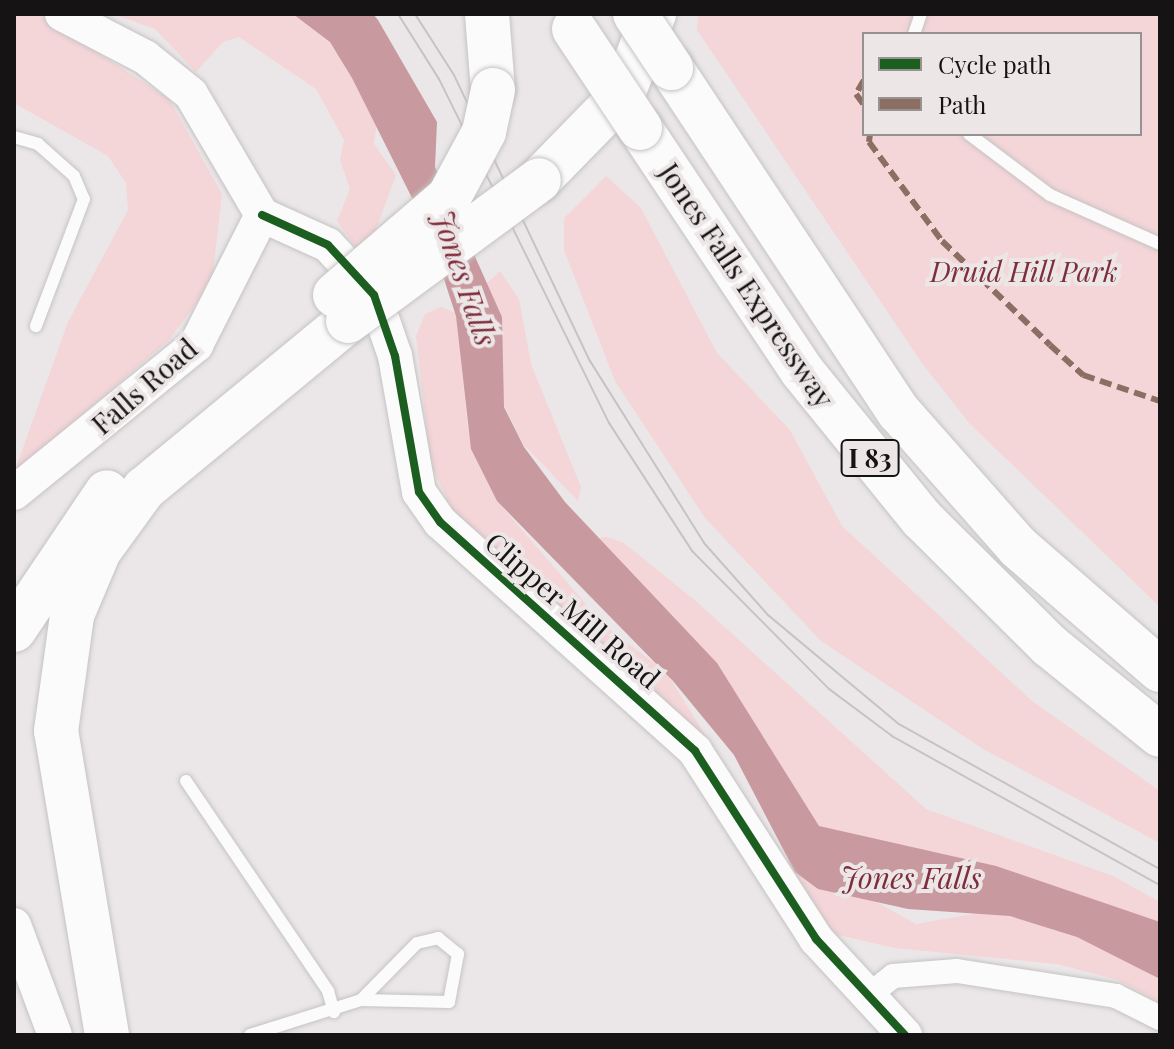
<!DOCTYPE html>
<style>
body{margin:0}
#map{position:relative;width:1174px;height:1049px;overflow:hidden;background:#ebe7e8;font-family:"Playfair Display",serif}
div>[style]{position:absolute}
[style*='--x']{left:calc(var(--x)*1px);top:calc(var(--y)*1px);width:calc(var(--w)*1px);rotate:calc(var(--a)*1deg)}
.green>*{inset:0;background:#f4d5d8}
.water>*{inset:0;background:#c8999e}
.roads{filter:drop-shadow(0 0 2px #c5c3c3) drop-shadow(0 0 2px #c5c3c3)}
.lane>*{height:12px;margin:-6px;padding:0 6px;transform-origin:6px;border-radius:6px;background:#fcfbfc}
.street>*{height:24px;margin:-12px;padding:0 12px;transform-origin:12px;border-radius:12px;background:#fcfbfc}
.secondary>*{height:34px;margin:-17px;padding:0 17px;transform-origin:17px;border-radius:17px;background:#fcfbfc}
.highway>*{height:44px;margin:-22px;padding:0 22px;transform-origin:22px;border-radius:22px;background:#fcfbfc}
.tram>*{height:2px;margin:-1px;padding:0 1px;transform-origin:1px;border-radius:1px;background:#c5c3c3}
.bridges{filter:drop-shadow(0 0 2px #c5c3c3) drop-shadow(0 0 2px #c5c3c3)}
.highway-bridge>*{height:44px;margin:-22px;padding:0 22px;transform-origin:22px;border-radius:22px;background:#fcfbfc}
.quiet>*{height:6px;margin-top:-3px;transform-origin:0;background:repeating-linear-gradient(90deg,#8d6e63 0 12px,transparent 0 18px)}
.cycleway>*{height:8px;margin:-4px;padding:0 4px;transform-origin:4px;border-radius:4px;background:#1b5e20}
span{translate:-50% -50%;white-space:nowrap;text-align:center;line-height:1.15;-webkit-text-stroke:8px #ece6e7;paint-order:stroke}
.shield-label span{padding:2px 6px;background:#ece6e7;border:2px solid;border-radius:6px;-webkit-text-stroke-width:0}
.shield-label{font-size:26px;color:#151313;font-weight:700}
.park-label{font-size:28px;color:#7f2e3d;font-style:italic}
.street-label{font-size:28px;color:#151313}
.water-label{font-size:30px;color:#7f2d3c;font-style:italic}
.frame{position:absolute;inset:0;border:16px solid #151313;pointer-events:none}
.legend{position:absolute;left:862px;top:32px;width:280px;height:104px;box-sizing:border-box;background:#ece6e7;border:2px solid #969292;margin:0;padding:10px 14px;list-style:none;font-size:24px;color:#151313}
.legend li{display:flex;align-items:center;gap:16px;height:40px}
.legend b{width:40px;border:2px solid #969292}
</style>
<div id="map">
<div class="green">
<i style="clip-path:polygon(14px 14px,38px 14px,169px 99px,222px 194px,212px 282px,169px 340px,14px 473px,68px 322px,128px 210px,126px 183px,108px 156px,14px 103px)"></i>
<i style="clip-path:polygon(113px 14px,316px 14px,378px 115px,374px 144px,396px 175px,371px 243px,358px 250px,337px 221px,350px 189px,340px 160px,344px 140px,316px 89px,239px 37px,223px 42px,196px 72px,155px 29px)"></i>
<i style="clip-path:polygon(evenodd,698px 14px,1160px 14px,1160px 607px,970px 424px,924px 366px,697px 30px,698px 14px,864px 34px,1140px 34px,1140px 134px,864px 134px,864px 34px)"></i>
<i style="clip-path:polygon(606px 176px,641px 208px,717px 353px,790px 430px,842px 526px,1032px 701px,1160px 791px,1160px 843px,983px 749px,821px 641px,705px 518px,615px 381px,564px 250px,564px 218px)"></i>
<i style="clip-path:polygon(500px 271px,519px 299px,531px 364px,581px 487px,578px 501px,523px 444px,503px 403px,484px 286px)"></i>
<i style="clip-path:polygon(441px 307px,456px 313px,468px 429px,503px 508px,604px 625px,666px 672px,726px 768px,462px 530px,431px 465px,416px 336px,425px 314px)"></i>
<i style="clip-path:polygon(607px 537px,624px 543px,697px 602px,926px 809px,1113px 876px,1160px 902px,1160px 944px,837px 852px,592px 539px)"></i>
<i style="clip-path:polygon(795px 857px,916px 924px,985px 912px,1041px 916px,1160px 968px,1160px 1003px,1118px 980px,1057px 964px,895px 948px,829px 933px,776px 866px)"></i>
</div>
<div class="water">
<i style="clip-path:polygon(293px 14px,373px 14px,378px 20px,437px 122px,435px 167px,502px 317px,504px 407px,524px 447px,565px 502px,717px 663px,819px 826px,996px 866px,1160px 922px,1160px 979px,1077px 937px,1010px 916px,908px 909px,818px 889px,795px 872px,734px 755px,673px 681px,497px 501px,471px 449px,456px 316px,428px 230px,352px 78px,330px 42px)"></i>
</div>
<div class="roads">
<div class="lane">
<i style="--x:914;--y:34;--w:21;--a:-71"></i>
<i style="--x:969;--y:134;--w:101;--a:37"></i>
<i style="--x:1050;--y:195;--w:120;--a:24"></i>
<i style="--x:14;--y:137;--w:25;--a:16"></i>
<i style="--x:38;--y:144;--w:48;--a:41.6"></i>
<i style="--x:74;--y:176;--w:25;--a:67"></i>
<i style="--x:84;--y:199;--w:136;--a:110.7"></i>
<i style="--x:186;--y:781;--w:254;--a:55.9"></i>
<i style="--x:328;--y:991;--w:22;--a:74"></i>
<i style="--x:250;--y:1035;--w:116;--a:-17.5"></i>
<i style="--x:361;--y:1000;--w:80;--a:-45.5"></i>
<i style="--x:417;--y:943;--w:22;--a:-13"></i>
<i style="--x:438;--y:938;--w:26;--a:39"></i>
<i style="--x:458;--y:954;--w:49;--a:100.6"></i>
<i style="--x:449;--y:1002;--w:88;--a:-178.7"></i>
</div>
<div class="street">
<i style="--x:869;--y:995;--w:31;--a:-38"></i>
<i style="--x:893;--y:976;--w:64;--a:-4.5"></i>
<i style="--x:957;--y:971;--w:161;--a:8.9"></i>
<i style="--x:1116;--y:996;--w:49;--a:26.6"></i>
</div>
<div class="secondary">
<i style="--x:62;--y:14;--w:93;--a:27.4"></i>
<i style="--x:145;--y:57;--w:59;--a:38.8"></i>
<i style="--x:191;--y:94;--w:140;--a:59.6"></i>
<i style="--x:262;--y:215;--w:72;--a:24.4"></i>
<i style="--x:328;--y:245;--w:68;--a:47.4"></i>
<i style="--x:374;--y:295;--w:65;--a:71"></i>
<i style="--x:395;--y:356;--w:138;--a:80"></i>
<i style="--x:419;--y:492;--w:37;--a:55"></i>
<i style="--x:440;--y:522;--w:343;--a:41.9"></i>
<i style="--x:695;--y:751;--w:224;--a:57.2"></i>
<i style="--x:816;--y:939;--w:131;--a:47.2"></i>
<i style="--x:14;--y:493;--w:235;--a:-39.1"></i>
<i style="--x:196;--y:345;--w:146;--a:-63.1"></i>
<i style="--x:14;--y:925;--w:117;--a:69.6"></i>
</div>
<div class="highway">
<i style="--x:487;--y:14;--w:76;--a:85.5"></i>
<i style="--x:671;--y:68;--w:413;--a:56.5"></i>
<i style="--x:899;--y:412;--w:180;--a:48.6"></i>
<i style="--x:1018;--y:547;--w:188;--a:40.9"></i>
<i style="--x:640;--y:128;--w:292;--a:56.3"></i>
<i style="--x:802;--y:371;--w:191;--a:51"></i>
<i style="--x:922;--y:519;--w:180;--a:44.8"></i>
<i style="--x:1050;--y:646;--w:141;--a:39"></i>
<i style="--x:539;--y:180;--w:120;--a:-45.7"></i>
<i style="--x:623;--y:94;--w:86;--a:-68.8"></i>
<i style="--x:14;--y:630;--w:166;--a:-56"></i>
<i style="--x:107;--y:1035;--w:308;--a:-99.5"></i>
<i style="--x:56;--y:731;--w:117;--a:-82.1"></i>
<i style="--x:72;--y:615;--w:69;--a:-67.1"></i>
<i style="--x:99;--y:551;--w:77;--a:-54"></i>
<i style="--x:144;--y:489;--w:264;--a:-39.5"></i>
</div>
</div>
<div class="tram">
<i style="--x:398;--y:14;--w:77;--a:57.8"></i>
<i style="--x:439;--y:79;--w:384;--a:63.7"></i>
<i style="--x:609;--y:423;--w:153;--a:57"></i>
<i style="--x:692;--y:551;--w:194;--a:45.2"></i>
<i style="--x:829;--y:689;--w:79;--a:36.7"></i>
<i style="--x:892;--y:736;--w:307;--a:29.1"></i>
<i style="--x:415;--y:14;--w:72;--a:57.4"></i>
<i style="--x:454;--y:75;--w:317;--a:64.6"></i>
<i style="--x:590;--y:361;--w:215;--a:57.9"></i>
<i style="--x:704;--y:543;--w:96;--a:48.4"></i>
<i style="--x:768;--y:615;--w:170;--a:39.8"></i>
<i style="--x:899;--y:724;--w:299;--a:29.1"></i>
</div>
<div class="bridges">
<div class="highway-bridge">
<i style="--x:635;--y:14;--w:65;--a:56.3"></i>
<i style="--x:574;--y:29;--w:119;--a:56.3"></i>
<i style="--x:335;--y:295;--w:150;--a:-40.7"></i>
<i style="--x:449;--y:197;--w:74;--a:-61.7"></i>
<i style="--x:484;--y:132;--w:43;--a:-77.9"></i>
<i style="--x:348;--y:321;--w:237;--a:-36.4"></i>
</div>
</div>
<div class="quiet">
<i style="--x:864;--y:80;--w:16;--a:120"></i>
<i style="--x:856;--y:94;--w:14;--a:54"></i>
<i style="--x:870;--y:134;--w:8;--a:97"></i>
<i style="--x:869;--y:142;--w:123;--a:53.6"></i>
<i style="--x:942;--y:241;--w:150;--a:43.9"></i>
<i style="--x:1050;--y:345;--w:45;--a:42.3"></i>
<i style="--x:1083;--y:375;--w:81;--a:18.7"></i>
</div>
<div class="cycleway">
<i style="--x:262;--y:215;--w:72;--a:24.4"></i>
<i style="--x:328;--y:245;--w:68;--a:47.4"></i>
<i style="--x:374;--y:295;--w:65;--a:71"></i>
<i style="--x:395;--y:356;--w:138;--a:80"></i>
<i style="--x:419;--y:492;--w:37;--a:55"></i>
<i style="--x:440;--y:522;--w:343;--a:41.9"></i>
<i style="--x:695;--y:751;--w:224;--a:57.2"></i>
<i style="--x:816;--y:939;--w:131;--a:47.2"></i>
</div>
<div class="shield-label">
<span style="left:870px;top:458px">I 83</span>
</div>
<div class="park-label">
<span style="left:1024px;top:271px">Druid Hill Park</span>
</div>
<div class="street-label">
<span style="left:747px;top:285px;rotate:56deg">Jones Falls Expressway</span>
<span style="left:144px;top:386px;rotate:-41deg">Falls Road</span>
<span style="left:573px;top:610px;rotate:41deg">Clipper Mill Road</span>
</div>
<div class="water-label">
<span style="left:465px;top:278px;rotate:71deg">Jones Falls</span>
<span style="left:911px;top:877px">Jones Falls</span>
</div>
<div class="frame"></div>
<ul class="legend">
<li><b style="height:10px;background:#1b5e20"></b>Cycle path</li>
<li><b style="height:10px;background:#8d6e63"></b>Path</li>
</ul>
</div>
